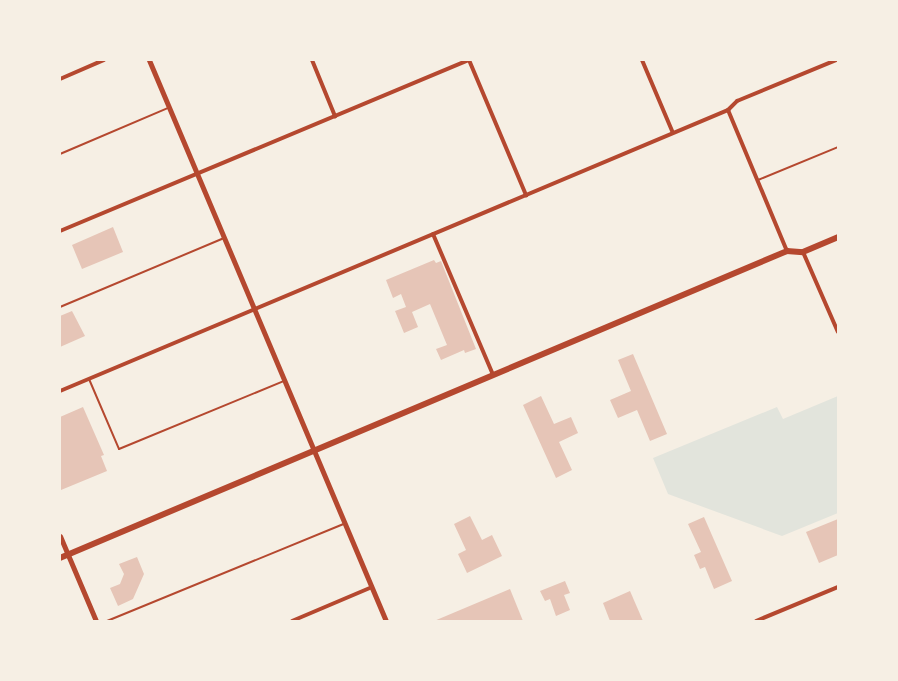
<!DOCTYPE html>
<style>
body{margin:0}
#map{position:relative;width:898px;height:681px;overflow:hidden;background:#f6efe4;font-family:"Archivo Narrow",sans-serif}
div>[style]{position:absolute}
[style*='--x']{left:calc(var(--x)*1px);top:calc(var(--y)*1px);width:calc(var(--w)*1px);rotate:calc(var(--a)*1deg)}
.green>*{inset:0;background:#e2e4dc}
.building>*{inset:0;background:#e6c5b7}
.service>*{height:2px;margin:-1px;padding:0 1px;transform-origin:1px;border-radius:1px;background:#b5482f}
.minor>*{height:4px;margin:-2px;padding:0 2px;transform-origin:2px;border-radius:2px;background:#b5482f}
.tertiary>*{height:5px;margin:-2.5px;padding:0 2.5px;transform-origin:2.5px;border-radius:2.5px;background:#b5482f}
.secondary>*{height:5.5px;margin:-2.75px;padding:0 2.75px;transform-origin:2.75px;border-radius:2.75px;background:#b5482f}
span{translate:-50% -50%;white-space:nowrap;text-align:center;line-height:1.15;-webkit-text-stroke:4.5px #f6efe4;paint-order:stroke}
.frame{position:absolute;inset:0;border:61px solid #f6efe4;pointer-events:none}
</style>
<div id="map">
<div class="green">
<i style="clip-path:polygon(838px 396px,838px 513px,782px 536px,668px 494px,653px 458px,777px 407px,783px 419px)"></i>
</div>
<div class="building">
<i style="clip-path:polygon(113px 227px,123px 252px,82px 269px,72px 245px)"></i>
<i style="clip-path:polygon(434px 260px,436px 263px,441px 261px,476px 349px,465px 353px,464px 350px,441px 360px,436px 349px,447px 345px,430px 304px,412px 312px,418px 327px,404px 333px,395px 311px,406px 307px,401px 294px,393px 298px,386px 280px)"></i>
<i style="clip-path:polygon(72px 311px,85px 336px,60px 347px,60px 316px)"></i>
<i style="clip-path:polygon(633px 354px,667px 434px,650px 441px,637px 410px,618px 418px,610px 400px,631px 391px,618px 360px)"></i>
<i style="clip-path:polygon(541px 396px,554px 424px,571px 417px,578px 433px,559px 442px,572px 470px,556px 478px,523px 405px)"></i>
<i style="clip-path:polygon(83px 407px,104px 455px,101px 456px,107px 471px,61px 490px,60px 417px)"></i>
<i style="clip-path:polygon(470px 516px,482px 540px,492px 535px,502px 556px,467px 573px,458px 554px,466px 550px,454px 524px)"></i>
<i style="clip-path:polygon(704px 517px,732px 581px,714px 589px,705px 567px,700px 569px,694px 555px,701px 552px,688px 524px)"></i>
<i style="clip-path:polygon(838px 519px,838px 555px,819px 563px,806px 532px)"></i>
<i style="clip-path:polygon(137px 557px,144px 574px,133px 599px,118px 606px,110px 588px,120px 584px,124px 574px,119px 564px)"></i>
<i style="clip-path:polygon(565px 581px,570px 593px,564px 595px,570px 610px,556px 616px,550px 599px,545px 601px,540px 591px)"></i>
<i style="clip-path:polygon(510px 589px,523px 621px,434px 621px)"></i>
<i style="clip-path:polygon(630px 591px,643px 621px,610px 621px,603px 603px)"></i>
</div>
<div class="service">
<i style="--x:60;--y:154;--w:117;--a:-23.1"></i>
<i style="--x:758;--y:180;--w:87;--a:-22.4"></i>
<i style="--x:60;--y:307;--w:178;--a:-22.8"></i>
<i style="--x:89;--y:379;--w:76;--a:66.8"></i>
<i style="--x:119;--y:449;--w:178;--a:-22.4"></i>
<i style="--x:107;--y:621;--w:255;--a:-22.3"></i>
</div>
<div class="minor">
<i style="--x:312;--y:60;--w:61;--a:67.7"></i>
<i style="--x:469;--y:60;--w:147;--a:67.1"></i>
<i style="--x:642;--y:60;--w:79;--a:67"></i>
<i style="--x:60;--y:79;--w:48;--a:-23.4"></i>
<i style="--x:728;--y:110;--w:153;--a:67.3"></i>
<i style="--x:60;--y:231;--w:442;--a:-22.7"></i>
<i style="--x:433;--y:234;--w:153;--a:66.9"></i>
<i style="--x:803;--y:252;--w:87;--a:66.4"></i>
<i style="--x:60;--y:391;--w:725;--a:-22.81"></i>
<i style="--x:728;--y:110;--w:13;--a:-45"></i>
<i style="--x:737;--y:101;--w:107;--a:-22.5"></i>
<i style="--x:292;--y:621;--w:87;--a:-23"></i>
<i style="--x:756;--y:621;--w:89;--a:-22.5"></i>
</div>
<div class="tertiary">
<i style="--x:149;--y:60;--w:609;--a:67.1"></i>
<i style="--x:60;--y:536;--w:92;--a:67"></i>
</div>
<div class="secondary">
<i style="--x:60;--y:558;--w:789;--a:-22.89"></i>
<i style="--x:787;--y:251;--w:16;--a:4"></i>
<i style="--x:803;--y:252;--w:38;--a:-23"></i>
</div>
<div class="frame"></div>
</div>
